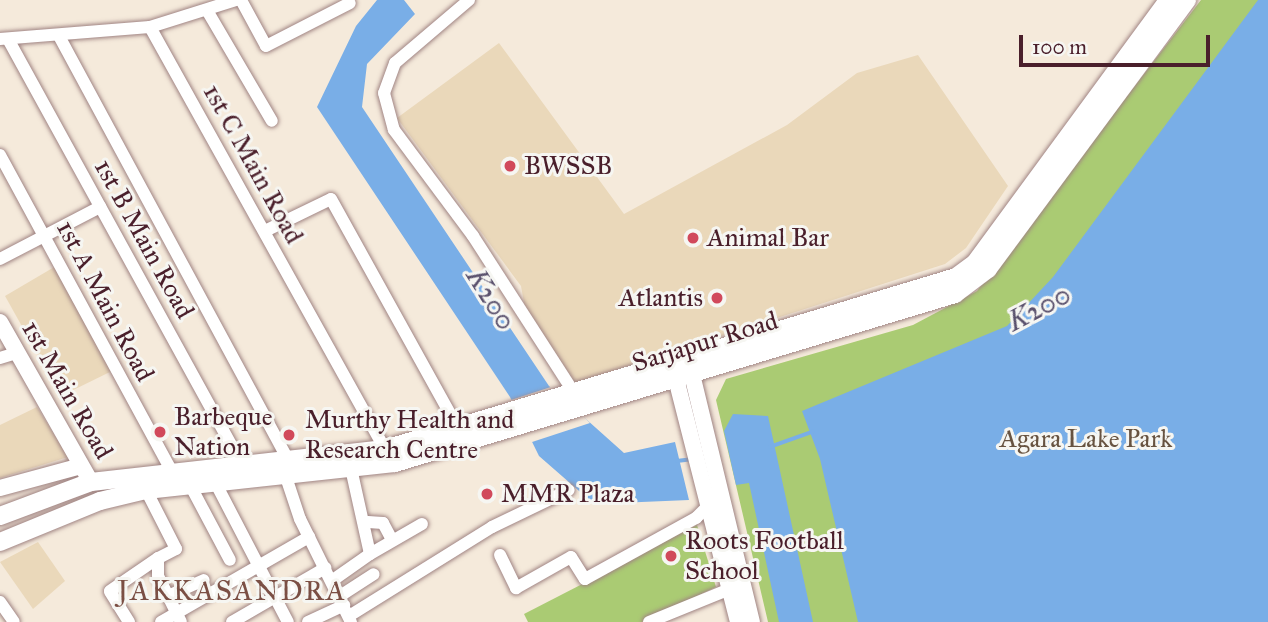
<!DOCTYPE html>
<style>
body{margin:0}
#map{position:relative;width:1268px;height:622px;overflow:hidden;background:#f5eadb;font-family:"IM FELL Great Primer",serif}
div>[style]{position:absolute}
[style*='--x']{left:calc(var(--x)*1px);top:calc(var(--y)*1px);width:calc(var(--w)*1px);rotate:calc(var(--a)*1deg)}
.built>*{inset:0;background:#ead8ba}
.green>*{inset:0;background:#aacb73}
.water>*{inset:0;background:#79aee7}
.pier>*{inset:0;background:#f5eadb}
.stream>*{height:3.5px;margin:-1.75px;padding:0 1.75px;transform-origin:1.75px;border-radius:1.75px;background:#79aee7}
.roads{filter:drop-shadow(0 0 2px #a08483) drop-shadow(0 0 2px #a08483)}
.street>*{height:12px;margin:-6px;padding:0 6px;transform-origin:6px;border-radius:6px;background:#fff}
.secondary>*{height:16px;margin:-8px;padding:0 8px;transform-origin:8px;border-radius:8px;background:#fff}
.primary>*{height:18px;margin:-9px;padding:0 9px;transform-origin:9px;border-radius:9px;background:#fff}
.dots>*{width:19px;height:19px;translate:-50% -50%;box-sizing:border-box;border:4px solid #f6f6f2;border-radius:50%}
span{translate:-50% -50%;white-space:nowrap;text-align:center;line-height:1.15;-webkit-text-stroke:6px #f6f6f2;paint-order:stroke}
.street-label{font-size:26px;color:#4a1f2b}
.poi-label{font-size:26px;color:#4a1f2b}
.left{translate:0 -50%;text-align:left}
.right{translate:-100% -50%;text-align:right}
.park-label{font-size:26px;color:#675341}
.water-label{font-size:28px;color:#5a516d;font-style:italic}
.neighbourhood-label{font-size:28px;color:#7b4f44;letter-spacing:2px}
.scale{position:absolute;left:1019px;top:35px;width:191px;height:32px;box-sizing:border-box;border:4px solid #4a1f2b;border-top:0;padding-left:9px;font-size:21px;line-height:24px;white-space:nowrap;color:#4a1f2b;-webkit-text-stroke:5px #f6f6f2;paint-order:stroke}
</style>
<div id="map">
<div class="built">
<i style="clip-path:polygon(499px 43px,624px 214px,787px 125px,857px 73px,918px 55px,1008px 186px,966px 248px,945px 264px,572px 384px,525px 308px,521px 286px,397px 118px)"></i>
<i style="clip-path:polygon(56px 266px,114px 370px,61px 396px,5px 296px)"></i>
<i style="clip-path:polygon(37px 407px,68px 457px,0 478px,0 425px)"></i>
<i style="clip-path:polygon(38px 542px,65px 581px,33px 609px,0 562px)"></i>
</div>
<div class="green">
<i style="clip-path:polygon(1201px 0,1268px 0,1268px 622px,768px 622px,716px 400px,726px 379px,913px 325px,977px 291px)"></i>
<i style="clip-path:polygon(697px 525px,716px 587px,642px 622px,528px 622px,524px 614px)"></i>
</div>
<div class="water">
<i style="clip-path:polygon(377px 0,404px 0,415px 14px,367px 64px,362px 107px,549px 386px,624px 453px,675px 442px,689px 500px,594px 504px,539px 456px,510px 397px,317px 107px,356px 26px)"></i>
<i style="clip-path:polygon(1258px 0,1268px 0,1268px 622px,858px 622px,820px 459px,802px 411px,1007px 326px,1053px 277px)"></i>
<i style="clip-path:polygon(733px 414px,768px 416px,813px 622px,779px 622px,749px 483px,736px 485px,724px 431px)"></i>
</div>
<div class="pier">
<i style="clip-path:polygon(554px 386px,590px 423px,529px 443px,508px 401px)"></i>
</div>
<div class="stream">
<i style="--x:770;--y:447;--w:45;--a:-19.7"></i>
<i style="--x:677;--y:461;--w:16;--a:-7"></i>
</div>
<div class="roads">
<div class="street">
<i style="--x:241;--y:0;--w:52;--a:61.5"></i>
<i style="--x:266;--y:46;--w:94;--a:-27.1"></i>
<i style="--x:469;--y:0;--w:97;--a:139.6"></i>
<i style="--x:395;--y:63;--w:32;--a:110"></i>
<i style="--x:384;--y:93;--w:38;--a:75"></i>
<i style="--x:394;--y:130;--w:132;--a:53.3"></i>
<i style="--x:473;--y:236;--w:187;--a:57.2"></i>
<i style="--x:208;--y:12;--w:126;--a:59.6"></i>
<i style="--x:150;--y:27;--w:483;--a:60.9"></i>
<i style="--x:59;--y:36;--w:479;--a:61.6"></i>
<i style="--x:0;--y:39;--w:150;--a:-4.6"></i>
<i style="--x:150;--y:27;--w:90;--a:-17.4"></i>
<i style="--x:8;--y:39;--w:482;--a:61.2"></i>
<i style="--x:0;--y:155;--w:356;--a:61.5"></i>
<i style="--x:265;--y:231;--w:73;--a:-25.9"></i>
<i style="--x:331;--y:199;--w:262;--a:61"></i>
<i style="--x:0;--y:259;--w:113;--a:-27.5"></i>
<i style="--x:0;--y:358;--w:17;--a:-17"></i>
<i style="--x:285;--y:474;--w:47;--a:71.6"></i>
<i style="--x:300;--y:519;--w:115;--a:63.7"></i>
<i style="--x:214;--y:480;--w:160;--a:62.5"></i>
<i style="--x:189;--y:483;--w:87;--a:62"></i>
<i style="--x:146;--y:490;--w:66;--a:63"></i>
<i style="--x:176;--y:549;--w:20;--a:153"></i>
<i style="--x:158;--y:558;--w:18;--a:90"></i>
<i style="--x:158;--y:576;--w:51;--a:63.4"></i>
<i style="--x:368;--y:522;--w:15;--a:4"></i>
<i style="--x:383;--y:523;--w:19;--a:62"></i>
<i style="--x:370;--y:554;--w:60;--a:-30"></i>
<i style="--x:500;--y:555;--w:37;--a:64"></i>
<i style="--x:516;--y:588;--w:63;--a:-29.4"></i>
<i style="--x:571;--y:557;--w:26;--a:58"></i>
<i style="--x:585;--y:579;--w:127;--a:-28.8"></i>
<i style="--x:696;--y:518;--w:18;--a:-45"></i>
<i style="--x:333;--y:580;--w:45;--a:-35.1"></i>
<i style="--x:370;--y:554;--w:88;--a:-102.5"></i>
<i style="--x:168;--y:596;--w:39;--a:-24"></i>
<i style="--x:340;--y:596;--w:40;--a:-32.9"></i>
<i style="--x:0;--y:602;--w:24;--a:55"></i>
<i style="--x:349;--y:616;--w:168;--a:-31.9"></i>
<i style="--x:492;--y:527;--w:85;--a:-25.7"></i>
<i style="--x:129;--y:622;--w:36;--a:-122"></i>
<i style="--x:110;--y:591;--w:58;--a:-34.5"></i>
<i style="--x:161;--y:622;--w:171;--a:-29.9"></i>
<i style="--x:232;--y:622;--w:108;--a:-30.1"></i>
<i style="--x:308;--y:622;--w:40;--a:-25"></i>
<i style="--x:649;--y:622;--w:87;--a:-22.2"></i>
</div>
<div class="secondary">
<i style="--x:0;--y:322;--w:184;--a:60.4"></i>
<i style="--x:689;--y:362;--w:268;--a:76.4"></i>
<i style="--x:673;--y:367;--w:263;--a:75.7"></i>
<i style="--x:0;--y:488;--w:84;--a:-15.2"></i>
</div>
<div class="primary">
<i style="--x:0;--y:516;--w:97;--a:-20.5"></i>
<i style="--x:91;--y:482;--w:296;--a:-6.4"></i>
<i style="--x:385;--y:449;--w:596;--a:-16.76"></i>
<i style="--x:956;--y:277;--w:24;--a:-36"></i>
<i style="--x:975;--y:263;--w:326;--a:-53.7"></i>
<i style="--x:0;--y:542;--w:108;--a:-22.3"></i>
<i style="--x:100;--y:501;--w:47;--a:-13.4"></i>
<i style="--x:146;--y:490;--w:250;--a:-6.2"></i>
<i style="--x:395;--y:463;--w:585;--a:-16.79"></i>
<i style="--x:955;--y:294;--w:41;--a:-37.1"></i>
<i style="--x:988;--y:269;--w:335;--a:-53.5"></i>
</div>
</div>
<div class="dots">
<i style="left:510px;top:166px;background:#d1495b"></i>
<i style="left:693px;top:238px;background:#d1495b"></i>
<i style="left:717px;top:298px;background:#d1495b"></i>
<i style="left:160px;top:432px;background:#d1495b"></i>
<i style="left:289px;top:435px;background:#d1495b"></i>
<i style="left:487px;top:494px;background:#d1495b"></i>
<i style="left:671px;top:556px;background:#d1495b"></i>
</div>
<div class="street-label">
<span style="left:253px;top:164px;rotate:61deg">1st C Main Road</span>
<span style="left:144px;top:239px;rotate:61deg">1st B Main Road</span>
<span style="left:105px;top:301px;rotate:62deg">1st A Main Road</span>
<span style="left:705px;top:342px;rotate:-17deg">Sarjapur Road</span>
<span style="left:67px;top:390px;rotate:60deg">1st Main Road</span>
</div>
<div class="poi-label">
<span class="left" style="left:524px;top:166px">BWSSB</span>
<span class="left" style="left:707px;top:238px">Animal Bar</span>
<span class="right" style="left:703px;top:298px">Atlantis</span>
<span class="left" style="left:174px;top:432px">Barbeque<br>Nation</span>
<span class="left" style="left:305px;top:435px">Murthy Health and<br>Research Centre</span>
<span class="left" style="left:501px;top:494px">MMR Plaza</span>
<span class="left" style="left:685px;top:556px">Roots Football<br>School</span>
</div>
<div class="park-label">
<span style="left:1086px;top:439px">Agara Lake Park</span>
</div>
<div class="water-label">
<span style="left:491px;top:299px;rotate:58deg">K200</span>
<span style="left:1039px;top:308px;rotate:-28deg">K200</span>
</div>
<div class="neighbourhood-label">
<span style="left:232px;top:591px">JAKKASANDRA</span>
</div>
<div class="scale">100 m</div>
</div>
